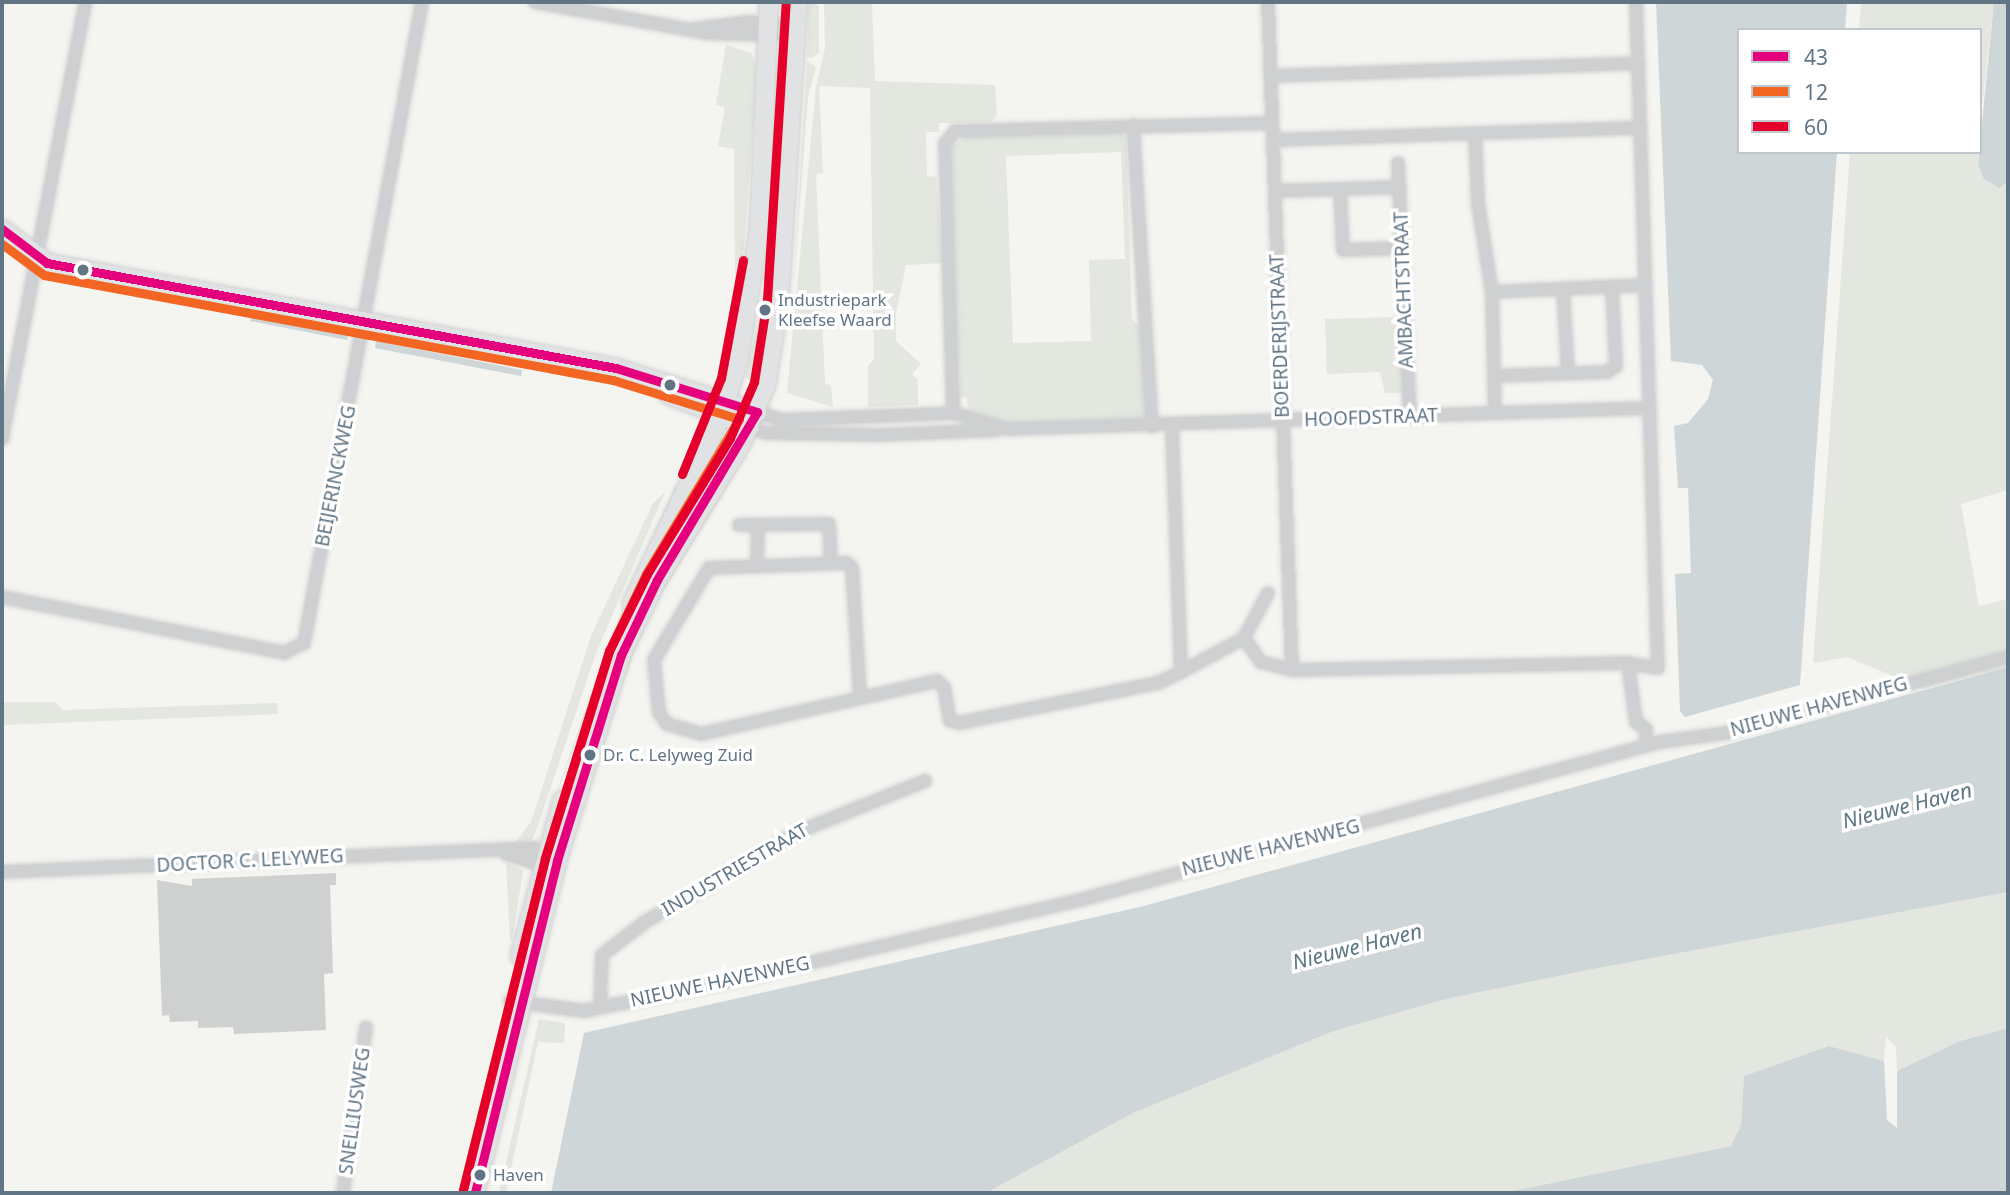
<!DOCTYPE html>
<style>
body{margin:0}
#map{position:relative;width:2010px;height:1195px;overflow:hidden;background:#f4f4f1;font-family:"Noto Sans",sans-serif}
div>[style]{position:absolute}
[style*='--x']{left:calc(var(--x)*1px);top:calc(var(--y)*1px);width:calc(var(--w)*1px);rotate:calc(var(--a)*1deg)}
.green>*{inset:0;background:#e3e7df}
.water>*{inset:0;background:#ced6d8}
.building>*{inset:0;background:#cfd1d0}
.roads{filter:drop-shadow(0 0 2px #cfd1d1) drop-shadow(0 0 2px #cfd1d1)}
.street>*{height:12px;margin:-6px;padding:0 6px;transform-origin:6px;border-radius:6px;background:#cfd0d1}
.secondary>*{height:18px;margin:-9px;padding:0 9px;transform-origin:9px;border-radius:9px;background:#e1e2e3}
.bus-1>*{height:9px;margin:-4.5px;padding:0 4.5px;transform-origin:4.5px;border-radius:4.5px;background:#e5007d}
.bus-2>*{height:9px;margin:-4.5px;padding:0 4.5px;transform-origin:4.5px;border-radius:4.5px;background:#f26522}
.bus-3>*{height:9px;margin:-4.5px;padding:0 4.5px;transform-origin:4.5px;border-radius:4.5px;background:#e4002b}
.dots>*{width:19px;height:19px;translate:-50% -50%;box-sizing:border-box;border:4px solid #fff;border-radius:50%}
span{translate:-50% -50%;white-space:nowrap;text-align:center;line-height:1.15;-webkit-text-stroke:7px #fff;paint-order:stroke}
.bus-label{font-size:17px;color:#617585}
.left{translate:0 -50%;text-align:left}
.street-label{font-size:19px;color:#617585}
.water-label{font-size:21px;color:#5c7882;font-style:italic}
.frame{position:absolute;inset:0;border:4px solid #617585;pointer-events:none}
.legend{position:absolute;left:1737px;top:28px;width:245px;height:126px;box-sizing:border-box;background:#fff;border:2px solid #c0c8ce;margin:0;padding:9px 12px;list-style:none;font-size:21px;color:#617585}
.legend li{display:flex;align-items:center;gap:14px;height:35px}
.legend b{width:35px;border:2px solid #c0c8ce}
</style>
<div id="map">
<div class="green">
<i style="clip-path:polygon(808px 2px,819px 6px,819px 53px,812px 58px,807px 57px)"></i>
<i style="clip-path:polygon(824px 2px,872px 2px,875px 81px,995px 85px,997px 114px,992px 122px,939px 123px,939px 132px,926px 132px,927px 176px,936px 177px,943px 263px,906px 265px,896px 314px,896px 341px,921px 364px,912px 374px,918px 380px,918px 405px,868px 407px,868px 366px,874px 359px,870px 88px,819px 86px,823px 173px,816px 174px,825px 384px,831px 385px,833px 407px,787px 393px,816px 87px,825px 48px)"></i>
<i style="clip-path:polygon(1861px 2px,1994px 2px,1980px 122px,1980px 30px,1859px 30px)"></i>
<i style="clip-path:polygon(726px 45px,751px 53px,757px 68px,744px 248px,735px 286px,734px 149px,718px 146px,725px 107px,716px 105px)"></i>
<i style="clip-path:polygon(776px 60px,786px 61px,774px 277px,760px 384px,745px 378px,762px 303px)"></i>
<i style="clip-path:polygon(807px 61px,816px 67px,808px 97px,794px 282px)"></i>
<i style="clip-path:polygon(evenodd,1118px 129px,1126px 138px,1132px 319px,1139px 326px,1145px 419px,1008px 423px,968px 411px,967px 398px,958px 397px,952px 146px,966px 137px,1118px 129px,1121px 152px,1125px 259px,1089px 260px,1091px 341px,1013px 343px,1006px 156px,1121px 152px)"></i>
<i style="clip-path:polygon(1850px 152px,1978px 152px,1978px 164px,2008px 181px,2008px 490px,1961px 504px,1979px 606px,2008px 599px,2008px 667px,1924px 689px,1847px 657px,1813px 663px)"></i>
<i style="clip-path:polygon(1397px 317px,1403px 393px,1385px 393px,1380px 372px,1327px 374px,1325px 319px)"></i>
<i style="clip-path:polygon(719px 437px,730px 442px,684px 521px,553px 836px,618px 642px)"></i>
<i style="clip-path:polygon(750px 450px,651px 611px,603px 732px,631px 651px,669px 576px)"></i>
<i style="clip-path:polygon(675px 485px,680px 487px,671px 513px,618px 626px,543px 832px,610px 638px)"></i>
<i style="clip-path:polygon(665px 492px,596px 653px,535px 834px,531px 841px,516px 842px,531px 822px,591px 636px,653px 503px)"></i>
<i style="clip-path:polygon(2px 702px,54px 702px,63px 710px,277px 703px,278px 714px,2px 725px)"></i>
<i style="clip-path:polygon(506px 862px,523px 871px,512px 941px,510px 940px)"></i>
<i style="clip-path:polygon(2008px 892px,2008px 1028px,1960px 1041px,1897px 1071px,1896px 1047px,1886px 1036px,1884px 1061px,1829px 1046px,1744px 1076px,1741px 1125px,1731px 1146px,1503px 1193px,986px 1193px,1133px 1113px,1334px 1031px,1446px 999px,1588px 970px)"></i>
<i style="clip-path:polygon(539px 1019px,565px 1023px,564px 1043px,538px 1042px,506px 1193px,499px 1193px)"></i>
</div>
<div class="water">
<i style="clip-path:polygon(1656px 2px,1847px 2px,1845px 30px,1739px 30px,1739px 152px,1837px 152px,1800px 685px,1685px 717px,1680px 711px,1675px 574px,1691px 573px,1688px 488px,1678px 488px,1674px 426px,1688px 423px,1708px 399px,1713px 380px,1702px 365px,1671px 361px)"></i>
<i style="clip-path:polygon(1994px 2px,2008px 2px,2008px 181px,1999px 188px,1984px 179px,1978px 164px)"></i>
<i style="clip-path:polygon(251px 317px,348px 336px,347px 340px,250px 321px)"></i>
<i style="clip-path:polygon(376px 341px,522px 370px,521px 376px,375px 348px)"></i>
<i style="clip-path:polygon(2008px 667px,2008px 892px,1588px 970px,1446px 999px,1334px 1031px,1133px 1113px,986px 1193px,551px 1193px,584px 1033px,1144px 906px)"></i>
<i style="clip-path:polygon(2008px 1028px,2008px 1193px,1503px 1193px,1731px 1146px,1741px 1125px,1744px 1076px,1829px 1046px,1884px 1061px,1887px 1120px,1897px 1128px,1897px 1071px,1960px 1041px)"></i>
</div>
<div class="building">
<i style="clip-path:polygon(336px 873px,336px 885px,330px 885px,333px 973px,324px 974px,326px 1030px,234px 1034px,233px 1027px,198px 1028px,198px 1021px,170px 1022px,169px 1015px,162px 1016px,157px 880px,192px 886px,192px 879px)"></i>
</div>
<div class="roads">
<div class="street">
<i style="--x:535;--y:2;--w:176;--a:10.2"></i>
<i style="--x:708;--y:33;--w:63;--a:1.8"></i>
<i style="--x:771;--y:35;--w:27;--a:-13"></i>
<i style="--x:1268;--y:2;--w:668;--a:87.94"></i>
<i style="--x:1636;--y:2;--w:666;--a:88.11"></i>
<i style="--x:1658;--y:668;--w:30;--a:-171"></i>
<i style="--x:1628;--y:663;--w:60;--a:82.3"></i>
<i style="--x:1636;--y:722;--w:12;--a:35"></i>
<i style="--x:1646;--y:729;--w:17;--a:90"></i>
<i style="--x:695;--y:29;--w:55;--a:-7.3"></i>
<i style="--x:750;--y:22;--w:45;--a:7.6"></i>
<i style="--x:1270;--y:76;--w:369;--a:-2"></i>
<i style="--x:1133;--y:125;--w:302;--a:86.4"></i>
<i style="--x:1475;--y:133;--w:70;--a:87.5"></i>
<i style="--x:1478;--y:203;--w:90;--a:81.1"></i>
<i style="--x:1492;--y:292;--w:121;--a:88.6"></i>
<i style="--x:1273;--y:140;--w:368;--a:-1.9"></i>
<i style="--x:1398;--y:163;--w:254;--a:87.3"></i>
<i style="--x:1400;--y:187;--w:60;--a:178.1"></i>
<i style="--x:1340;--y:189;--w:61;--a:87.2"></i>
<i style="--x:1343;--y:250;--w:59;--a:-1.9"></i>
<i style="--x:1275;--y:191;--w:65;--a:-1.8"></i>
<i style="--x:1563;--y:289;--w:84;--a:86.6"></i>
<i style="--x:1492;--y:292;--w:154;--a:-2.6"></i>
<i style="--x:1494;--y:376;--w:113;--a:-2"></i>
<i style="--x:1607;--y:372;--w:11;--a:-34"></i>
<i style="--x:1616;--y:366;--w:79;--a:-92.9"></i>
<i style="--x:757;--y:412;--w:26;--a:18"></i>
<i style="--x:782;--y:420;--w:171;--a:-2.3"></i>
<i style="--x:953;--y:413;--w:56;--a:16.5"></i>
<i style="--x:1007;--y:429;--w:643;--a:-1.87"></i>
<i style="--x:953;--y:413;--w:269;--a:-91.7"></i>
<i style="--x:945;--y:144;--w:16;--a:-52"></i>
<i style="--x:955;--y:131;--w:317;--a:-1.4"></i>
<i style="--x:750;--y:427;--w:17;--a:21"></i>
<i style="--x:766;--y:433;--w:113;--a:1"></i>
<i style="--x:879;--y:435;--w:118;--a:-2.4"></i>
<i style="--x:2;--y:439;--w:445;--a:-79.2"></i>
<i style="--x:739;--y:525;--w:90;--a:-0.6"></i>
<i style="--x:829;--y:524;--w:39;--a:87"></i>
<i style="--x:757;--y:567;--w:42;--a:-88.6"></i>
<i style="--x:2;--y:597;--w:288;--a:11.2"></i>
<i style="--x:284;--y:653;--w:22;--a:-27"></i>
<i style="--x:304;--y:643;--w:652;--a:-79.57"></i>
<i style="--x:1244;--y:638;--w:29;--a:55"></i>
<i style="--x:1261;--y:662;--w:32;--a:14"></i>
<i style="--x:1292;--y:670;--w:336;--a:-1.2"></i>
<i style="--x:1181;--y:672;--w:72;--a:-28.4"></i>
<i style="--x:1244;--y:638;--w:51;--a:-61.9"></i>
<i style="--x:860;--y:697;--w:129;--a:-93.5"></i>
<i style="--x:852;--y:568;--w:7;--a:-135"></i>
<i style="--x:847;--y:563;--w:138;--a:177.9"></i>
<i style="--x:709;--y:568;--w:107;--a:120.9"></i>
<i style="--x:654;--y:660;--w:53;--a:84.6"></i>
<i style="--x:659;--y:713;--w:14;--a:54"></i>
<i style="--x:667;--y:724;--w:35;--a:16"></i>
<i style="--x:701;--y:734;--w:242;--a:-12.7"></i>
<i style="--x:937;--y:681;--w:9;--a:41"></i>
<i style="--x:944;--y:687;--w:34;--a:80"></i>
<i style="--x:950;--y:720;--w:9;--a:18"></i>
<i style="--x:959;--y:723;--w:203;--a:-11.4"></i>
<i style="--x:1158;--y:683;--w:25;--a:-26"></i>
<i style="--x:1181;--y:672;--w:247;--a:-92.1"></i>
<i style="--x:506;--y:854;--w:38;--a:17"></i>
<i style="--x:542;--y:865;--w:10;--a:-17"></i>
<i style="--x:2;--y:872;--w:534;--a:-2.58"></i>
<i style="--x:535;--y:848;--w:18;--a:27"></i>
<i style="--x:510;--y:1001;--w:75;--a:7.7"></i>
<i style="--x:584;--y:1011;--w:173;--a:-11.7"></i>
<i style="--x:753;--y:976;--w:336;--a:-13.1"></i>
<i style="--x:1080;--y:900;--w:601;--a:-15.24"></i>
<i style="--x:1660;--y:742;--w:67;--a:-7.8"></i>
<i style="--x:1726;--y:733;--w:292;--a:-15.1"></i>
<i style="--x:600;--y:1007;--w:52;--a:-87.8"></i>
<i style="--x:602;--y:955;--w:54;--a:-37.5"></i>
<i style="--x:645;--y:922;--w:178;--a:-30.5"></i>
<i style="--x:798;--y:832;--w:137;--a:-21.9"></i>
<i style="--x:343;--y:1193;--w:167;--a:-82.1"></i>
</div>
<div class="secondary">
<i style="--x:2;--y:229;--w:56;--a:37.1"></i>
<i style="--x:47;--y:263;--w:579;--a:10.46"></i>
<i style="--x:616;--y:368;--w:148;--a:17.3"></i>
<i style="--x:667;--y:394;--w:89;--a:21.7"></i>
<i style="--x:632;--y:603;--w:209;--a:-64.5"></i>
<i style="--x:722;--y:414;--w:59;--a:-73.4"></i>
<i style="--x:739;--y:357;--w:128;--a:-81"></i>
<i style="--x:759;--y:231;--w:229;--a:-87.5"></i>
<i style="--x:520;--y:956;--w:161;--a:-74.8"></i>
<i style="--x:475;--y:1193;--w:342;--a:-76.1"></i>
<i style="--x:557;--y:861;--w:216;--a:-72.7"></i>
<i style="--x:621;--y:655;--w:83;--a:-64.4"></i>
<i style="--x:657;--y:580;--w:160;--a:-58.3"></i>
<i style="--x:741;--y:444;--w:64;--a:-67"></i>
<i style="--x:766;--y:385;--w:85;--a:-81.2"></i>
<i style="--x:779;--y:301;--w:300;--a:-86.4"></i>
</div>
</div>
<div class="bus-1">
<i style="--x:2;--y:229;--w:56;--a:37.1"></i>
<i style="--x:47;--y:263;--w:579;--a:10.46"></i>
<i style="--x:616;--y:368;--w:148;--a:17.3"></i>
<i style="--x:757;--y:412;--w:196;--a:120.8"></i>
<i style="--x:657;--y:580;--w:83;--a:115.6"></i>
<i style="--x:621;--y:655;--w:216;--a:107.3"></i>
<i style="--x:557;--y:861;--w:342;--a:103.9"></i>
</div>
<div class="bus-2">
<i style="--x:2;--y:244;--w:52;--a:36.4"></i>
<i style="--x:44;--y:275;--w:579;--a:10.46"></i>
<i style="--x:613;--y:380;--w:132;--a:17.2"></i>
<i style="--x:739;--y:419;--w:181;--a:121"></i>
<i style="--x:646;--y:574;--w:85;--a:115.7"></i>
<i style="--x:609;--y:651;--w:217;--a:107.2"></i>
<i style="--x:545;--y:858;--w:342;--a:103.9"></i>
</div>
<div class="bus-3">
<i style="--x:682;--y:474;--w:104;--a:-67.9"></i>
<i style="--x:721;--y:378;--w:120;--a:-79.4"></i>
<i style="--x:463;--y:1190;--w:342;--a:-76.1"></i>
<i style="--x:545;--y:858;--w:217;--a:-72.8"></i>
<i style="--x:609;--y:651;--w:86;--a:-63.7"></i>
<i style="--x:647;--y:574;--w:159;--a:-58.6"></i>
<i style="--x:730;--y:438;--w:61;--a:-66.8"></i>
<i style="--x:754;--y:382;--w:83;--a:-81"></i>
<i style="--x:767;--y:300;--w:299;--a:-86.4"></i>
</div>
<div class="dots">
<i style="left:83px;top:270px;background:#617585"></i>
<i style="left:765px;top:310px;background:#617585"></i>
<i style="left:670px;top:385px;background:#617585"></i>
<i style="left:590px;top:755px;background:#617585"></i>
<i style="left:480px;top:1175px;background:#617585"></i>
</div>
<div class="bus-label">
<span class="left" style="left:778px;top:310px">Industriepark<br>Kleefse Waard</span>
<span class="left" style="left:603px;top:755px">Dr. C. Lelyweg Zuid</span>
<span class="left" style="left:493px;top:1175px">Haven</span>
</div>
<div class="street-label">
<span style="left:1404px;top:290px;rotate:-92deg">AMBACHTSTRAAT</span>
<span style="left:1280px;top:336px;rotate:-92deg">BOERDERIJSTRAAT</span>
<span style="left:1371px;top:418px;rotate:-2deg">HOOFDSTRAAT</span>
<span style="left:336px;top:476px;rotate:-79deg">BEIJERINCKWEG</span>
<span style="left:1819px;top:707px;rotate:-15deg">NIEUWE HAVENWEG</span>
<span style="left:1271px;top:848px;rotate:-14deg">NIEUWE HAVENWEG</span>
<span style="left:250px;top:861px;rotate:-3deg">DOCTOR C. LELYWEG</span>
<span style="left:735px;top:870px;rotate:-30deg">INDUSTRIESTRAAT</span>
<span style="left:720px;top:982px;rotate:-12deg">NIEUWE HAVENWEG</span>
<span style="left:355px;top:1111px;rotate:-82deg">SNELLIUSWEG</span>
</div>
<div class="water-label">
<span style="left:1907px;top:805px;rotate:-14deg">Nieuwe Haven</span>
<span style="left:1357px;top:946px;rotate:-14deg">Nieuwe Haven</span>
</div>
<div class="frame"></div>
<ul class="legend">
<li><b style="height:9px;background:#e5007d"></b>43</li>
<li><b style="height:9px;background:#f26522"></b>12</li>
<li><b style="height:9px;background:#e4002b"></b>60</li>
</ul>
</div>
